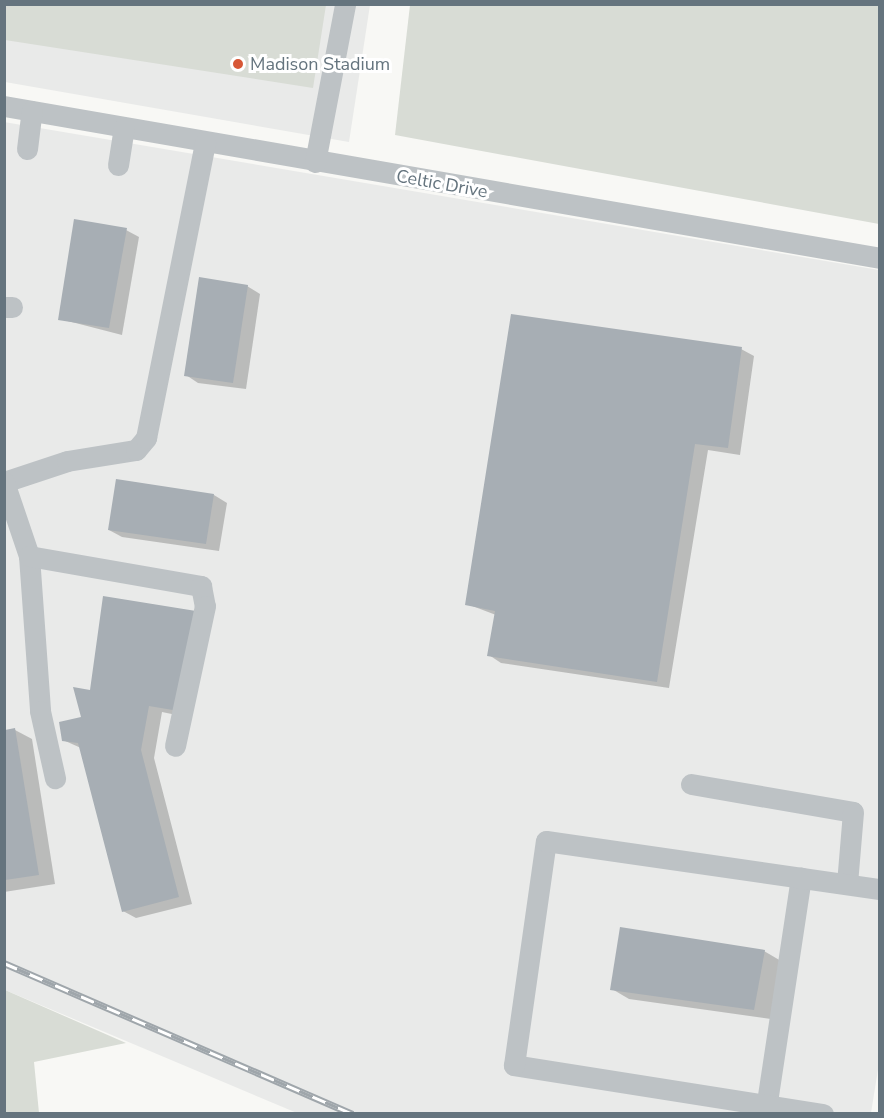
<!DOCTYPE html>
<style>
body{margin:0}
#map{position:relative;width:884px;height:1118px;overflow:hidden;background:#f8f8f5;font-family:"Nunito Sans",sans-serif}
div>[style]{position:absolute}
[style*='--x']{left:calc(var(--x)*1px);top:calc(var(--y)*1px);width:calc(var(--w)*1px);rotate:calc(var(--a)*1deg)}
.built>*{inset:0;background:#e9eae9}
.green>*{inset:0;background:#d8dcd5}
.shadow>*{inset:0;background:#0003}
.building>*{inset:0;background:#a7aeb4}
.minor>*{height:21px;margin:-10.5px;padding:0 10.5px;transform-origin:10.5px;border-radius:10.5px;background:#bdc2c5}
.rail>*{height:7px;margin-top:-3.5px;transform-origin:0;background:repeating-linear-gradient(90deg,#fff 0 14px,#9fa6ab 0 28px);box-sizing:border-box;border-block:2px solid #9fa6ab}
.dots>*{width:16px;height:16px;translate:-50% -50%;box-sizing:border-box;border:3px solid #fff;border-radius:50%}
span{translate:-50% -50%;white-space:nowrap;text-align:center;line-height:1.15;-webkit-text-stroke:6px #fff;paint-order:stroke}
.poi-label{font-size:18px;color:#65747e}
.left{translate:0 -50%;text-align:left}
.street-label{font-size:18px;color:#65747e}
.frame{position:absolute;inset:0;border:6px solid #65747e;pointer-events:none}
</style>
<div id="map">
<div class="built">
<i style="clip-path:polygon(4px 5px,370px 5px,349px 142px,5px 82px)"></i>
<i style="clip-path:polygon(4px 122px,879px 270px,880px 1057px,871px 1113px,297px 1113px,5px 990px)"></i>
</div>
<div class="green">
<i style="clip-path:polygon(4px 5px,5px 4px,326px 5px,313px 88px,5px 40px)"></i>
<i style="clip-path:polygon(410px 5px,879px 5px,879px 224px,395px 135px)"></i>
<i style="clip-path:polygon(5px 990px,126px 1043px,34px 1062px,39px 1113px,5px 1113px)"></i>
</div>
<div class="shadow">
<i style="clip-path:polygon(126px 230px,139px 237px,122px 335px,60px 319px)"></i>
<i style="clip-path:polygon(247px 286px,260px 294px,246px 389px,198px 383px,186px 375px)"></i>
<i style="clip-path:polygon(741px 349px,754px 356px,740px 455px,708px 450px,669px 688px,501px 663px,489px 655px,496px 615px,467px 604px)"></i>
<i style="clip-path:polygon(214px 495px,227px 503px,219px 551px,122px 537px,109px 530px)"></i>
<i style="clip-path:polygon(209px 620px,191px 718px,162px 712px,154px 758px,192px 904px,136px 918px,123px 911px,81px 748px,63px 740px,83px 718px,92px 692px)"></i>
<i style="clip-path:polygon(15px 730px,32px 739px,55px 884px,4px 892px,4px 731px)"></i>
<i style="clip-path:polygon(764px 951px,781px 961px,771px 1019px,629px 999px,612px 989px)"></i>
</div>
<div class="building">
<i style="clip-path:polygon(74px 219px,127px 228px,109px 328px,58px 320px)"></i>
<i style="clip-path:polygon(199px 277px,248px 285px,233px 383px,184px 376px)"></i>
<i style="clip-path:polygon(511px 314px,742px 347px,728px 448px,695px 444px,657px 682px,487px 656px,495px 611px,465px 605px)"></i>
<i style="clip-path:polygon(116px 479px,214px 494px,206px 544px,108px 530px)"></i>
<i style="clip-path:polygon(103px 596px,196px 611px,179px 711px,149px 706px,141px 750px,179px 897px,122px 912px,78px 743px,62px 741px,59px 722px,81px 717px,73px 687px,90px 690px)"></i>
<i style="clip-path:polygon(15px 728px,39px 875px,5px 880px,5px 730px)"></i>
<i style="clip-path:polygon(620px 927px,765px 950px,754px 1010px,610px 990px)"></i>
</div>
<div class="minor">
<i style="--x:4;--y:106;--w:889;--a:9.84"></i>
<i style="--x:27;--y:149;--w:38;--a:-83"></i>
<i style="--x:315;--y:162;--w:161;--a:-79.2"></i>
<i style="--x:118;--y:165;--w:38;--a:-81"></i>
<i style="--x:4;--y:307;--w:8;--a:0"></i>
<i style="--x:4;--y:482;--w:66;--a:-18.4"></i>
<i style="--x:67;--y:461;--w:70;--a:-9.1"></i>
<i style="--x:136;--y:450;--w:16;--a:-50"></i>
<i style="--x:146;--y:438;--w:302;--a:-78.7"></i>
<i style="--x:4;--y:482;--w:78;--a:71.3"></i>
<i style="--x:29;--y:556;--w:155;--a:85.9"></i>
<i style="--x:40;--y:711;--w:69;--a:77.4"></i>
<i style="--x:29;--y:556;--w:175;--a:9.9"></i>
<i style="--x:201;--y:586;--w:20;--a:79"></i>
<i style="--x:205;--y:606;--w:143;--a:102.1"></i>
<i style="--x:691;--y:784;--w:164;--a:9.8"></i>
<i style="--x:853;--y:812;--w:72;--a:94.8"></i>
<i style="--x:767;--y:1102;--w:227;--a:-81.4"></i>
<i style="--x:823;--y:1114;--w:313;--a:-171"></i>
<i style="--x:514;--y:1065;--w:226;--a:-81.9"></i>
<i style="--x:546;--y:841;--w:337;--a:8.2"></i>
</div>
<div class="rail">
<i style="--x:4;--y:963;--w:380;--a:23.4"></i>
</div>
<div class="dots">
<i style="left:238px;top:64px;background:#d75736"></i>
</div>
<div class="poi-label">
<span class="left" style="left:250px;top:64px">Madison Stadium</span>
</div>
<div class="street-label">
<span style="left:442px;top:184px;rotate:10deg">Celtic Drive</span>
</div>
<div class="frame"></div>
</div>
